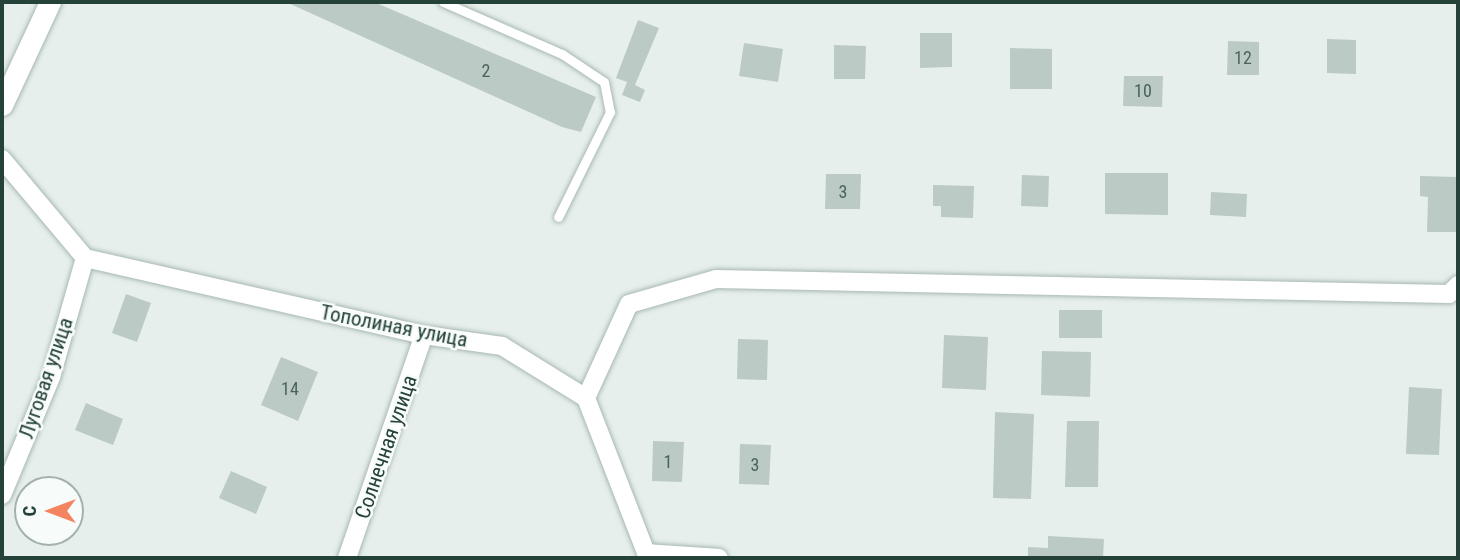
<!DOCTYPE html>
<meta charset="utf-8">
<style>
body{margin:0}
#map{position:relative;width:1460px;height:560px;overflow:hidden;background:#e6efeb;font-family:"Roboto Condensed",sans-serif}
div>[style]{position:absolute}
[style*='--x']{left:calc(var(--x)*1px);top:calc(var(--y)*1px);width:calc(var(--w)*1px);rotate:calc(var(--a)*1deg)}
.building>*{inset:0;background:#bbcac4}
.roads{filter:drop-shadow(0 0 2px #a8b8b2) drop-shadow(0 0 2px #a8b8b2)}
.service>*{height:9px;margin:-4.5px;padding:0 4.5px;transform-origin:4.5px;border-radius:4.5px;background:#fff}
.minor>*{height:18px;margin:-9px;padding:0 9px;transform-origin:9px;border-radius:9px;background:#fff}
.secondary>*{height:21px;margin:-10.5px;padding:0 10.5px;transform-origin:10.5px;border-radius:10.5px;background:#fff}
span{translate:-50% -50%;white-space:nowrap;text-align:center;line-height:1.15;-webkit-text-stroke:5px #f7fbf9;paint-order:stroke}
.number-label{font-size:18px;color:#4a645c}
.number-label span{-webkit-text-stroke-width:0}
.street-label{font-size:21px;color:#24423a}
.frame{position:absolute;inset:0;border:4px solid #24423a;pointer-events:none}
.north{position:absolute;left:14px;top:476px;width:70px;height:70px;box-sizing:border-box;background:#f7fbf9;border:2px solid #a3b1ad;border-radius:50%;rotate:270deg;font-size:19px;font-weight:700;line-height:28px;text-align:center;color:#24423a}
.north::after{content:'';display:block;margin:auto;width:24px;height:32px;background:#f4845f;clip-path:polygon(50% 0,100% 100%,50% 72%,0 100%)}
</style>
<div id="map">
<div class="building">
<i style="clip-path:polygon(286px 2px,374px 2px,596px 97px,581px 132px,562px 127px)"></i>
<i style="clip-path:polygon(638px 20px,659px 28px,635px 85px,645px 90px,640px 102px,622px 95px,627px 82px,616px 78px)"></i>
<i style="clip-path:polygon(920px 33px,952px 33px,952px 67px,920px 68px)"></i>
<i style="clip-path:polygon(1327px 39px,1356px 40px,1356px 74px,1327px 73px)"></i>
<i style="clip-path:polygon(1228px 41px,1259px 42px,1259px 75px,1227px 75px)"></i>
<i style="clip-path:polygon(744px 43px,783px 49px,778px 82px,739px 76px)"></i>
<i style="clip-path:polygon(834px 45px,866px 46px,865px 79px,834px 79px)"></i>
<i style="clip-path:polygon(1010px 48px,1052px 49px,1052px 89px,1010px 89px)"></i>
<i style="clip-path:polygon(1124px 76px,1163px 76px,1162px 107px,1123px 106px)"></i>
<i style="clip-path:polygon(1105px 173px,1168px 173px,1168px 215px,1105px 214px)"></i>
<i style="clip-path:polygon(826px 174px,861px 174px,860px 209px,825px 209px)"></i>
<i style="clip-path:polygon(1022px 175px,1049px 176px,1048px 207px,1021px 206px)"></i>
<i style="clip-path:polygon(1420px 176px,1458px 177px,1458px 232px,1427px 232px,1428px 197px,1420px 196px)"></i>
<i style="clip-path:polygon(933px 185px,974px 186px,973px 218px,941px 217px,941px 206px,933px 206px)"></i>
<i style="clip-path:polygon(1211px 192px,1247px 194px,1246px 217px,1210px 215px)"></i>
<i style="clip-path:polygon(126px 294px,151px 303px,137px 342px,112px 333px)"></i>
<i style="clip-path:polygon(1059px 310px,1102px 310px,1102px 338px,1059px 338px)"></i>
<i style="clip-path:polygon(944px 335px,988px 337px,986px 390px,942px 388px)"></i>
<i style="clip-path:polygon(738px 339px,768px 340px,767px 380px,737px 379px)"></i>
<i style="clip-path:polygon(1042px 351px,1091px 352px,1090px 397px,1041px 395px)"></i>
<i style="clip-path:polygon(281px 357px,318px 372px,298px 421px,261px 405px)"></i>
<i style="clip-path:polygon(1409px 387px,1442px 389px,1439px 455px,1406px 454px)"></i>
<i style="clip-path:polygon(86px 403px,123px 419px,113px 445px,75px 430px)"></i>
<i style="clip-path:polygon(995px 412px,1034px 414px,1031px 499px,993px 498px)"></i>
<i style="clip-path:polygon(1067px 421px,1099px 421px,1098px 487px,1065px 487px)"></i>
<i style="clip-path:polygon(653px 441px,684px 442px,682px 482px,652px 481px)"></i>
<i style="clip-path:polygon(740px 444px,771px 445px,769px 485px,739px 484px)"></i>
<i style="clip-path:polygon(231px 471px,267px 487px,256px 514px,219px 498px)"></i>
<i style="clip-path:polygon(70px 507px,80px 511px,70px 538px,55px 532px,70px 532px)"></i>
<i style="clip-path:polygon(1048px 536px,1104px 539px,1103px 558px,1028px 558px,1028px 547px,1048px 548px)"></i>
</div>
<div class="roads">
<div class="service">
<i style="--x:443;--y:2;--w:130;--a:23.6"></i>
<i style="--x:562;--y:54;--w:50;--a:33.7"></i>
<i style="--x:604;--y:82;--w:31;--a:79"></i>
<i style="--x:610;--y:112;--w:117;--a:116.3"></i>
</div>
<div class="minor">
<i style="--x:2;--y:159;--w:129;--a:50"></i>
<i style="--x:85;--y:258;--w:348;--a:12.8"></i>
<i style="--x:424;--y:335;--w:79;--a:8"></i>
<i style="--x:502;--y:346;--w:99;--a:31.8"></i>
<i style="--x:586;--y:398;--w:166;--a:68.8"></i>
<i style="--x:646;--y:553;--w:73;--a:3.9"></i>
<i style="--x:586;--y:398;--w:103;--a:-65.4"></i>
<i style="--x:629;--y:304;--w:91;--a:-16"></i>
<i style="--x:716;--y:279;--w:733;--a:1.17"></i>
<i style="--x:1449;--y:294;--w:13;--a:-45"></i>
<i style="--x:2;--y:495;--w:128;--a:-67.4"></i>
<i style="--x:51;--y:377;--w:124;--a:-74.1"></i>
<i style="--x:347;--y:558;--w:236;--a:-71"></i>
</div>
<div class="secondary">
<i style="--x:2;--y:105;--w:114;--a:-65"></i>
</div>
</div>
<div class="number-label">
<span style="left:1243px;top:58px">12</span>
<span style="left:486px;top:71px">2</span>
<span style="left:1143px;top:91px">10</span>
<span style="left:843px;top:192px">3</span>
<span style="left:290px;top:389px">14</span>
<span style="left:668px;top:462px">1</span>
<span style="left:755px;top:465px">3</span>
</div>
<div class="street-label">
<span style="left:394px;top:326px;rotate:11deg">Тополиная улица</span>
<span style="left:46px;top:378px;rotate:-71deg">Луговая улица</span>
<span style="left:386px;top:447px;rotate:-71deg">Солнечная улица</span>
</div>
<div class="frame"></div>
<div class="north">С</div>
</div>
